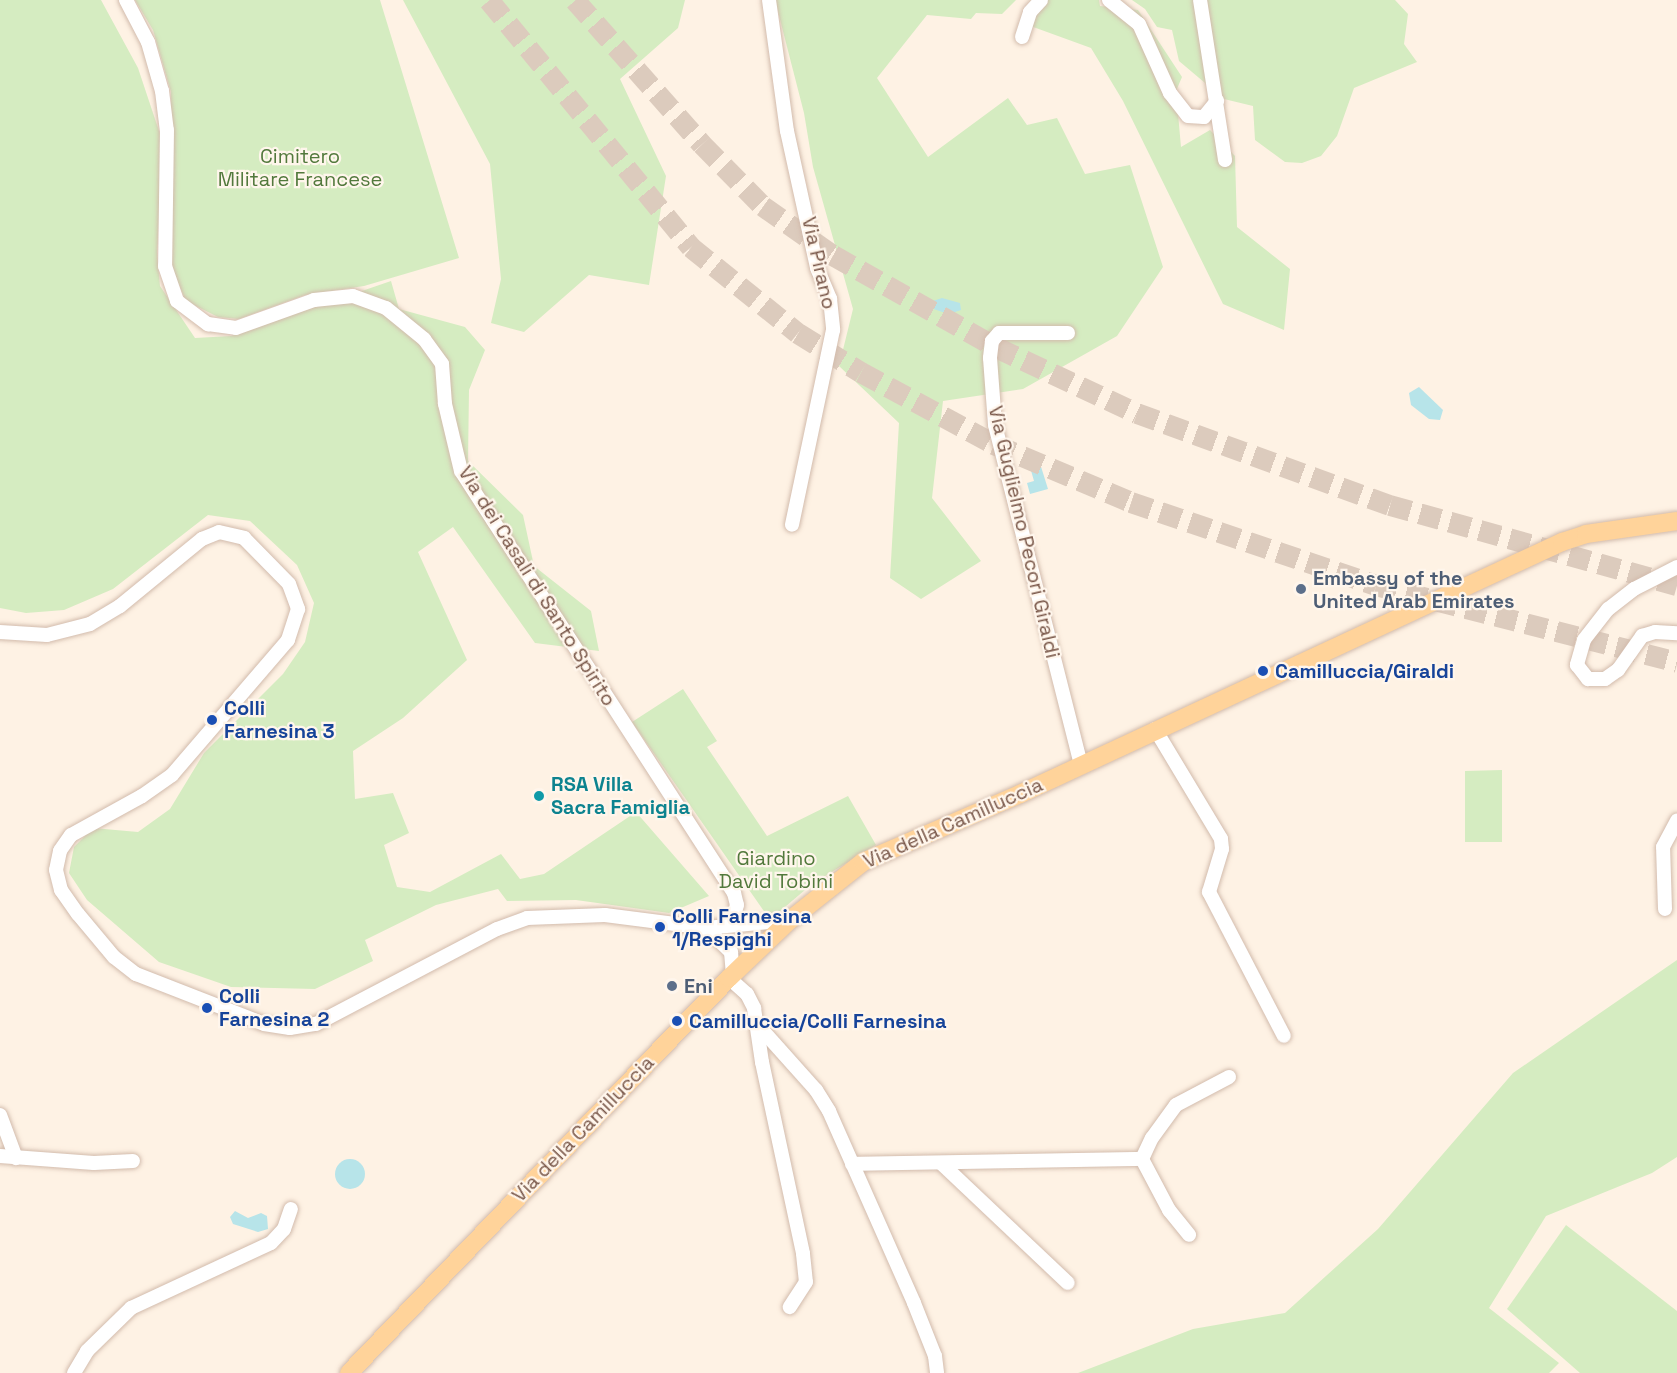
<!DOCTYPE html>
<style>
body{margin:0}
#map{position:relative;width:1677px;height:1373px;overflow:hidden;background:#fef2e4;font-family:"Space Grotesk",sans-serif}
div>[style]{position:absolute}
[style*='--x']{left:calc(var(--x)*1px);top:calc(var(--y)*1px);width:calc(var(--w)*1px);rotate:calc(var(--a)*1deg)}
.green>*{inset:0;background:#d5ecc1}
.water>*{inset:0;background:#b7e4e9}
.round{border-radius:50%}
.highway-tunnel>*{height:21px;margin-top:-10.5px;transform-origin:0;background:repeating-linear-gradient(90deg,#dccbbd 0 21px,transparent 0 31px)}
.roads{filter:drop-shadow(0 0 2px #d2bbac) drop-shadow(0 0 2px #d2bbac)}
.minor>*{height:14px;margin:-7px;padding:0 7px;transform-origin:7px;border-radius:7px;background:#fff}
.major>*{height:18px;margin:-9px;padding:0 9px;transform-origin:9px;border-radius:9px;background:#ffd39a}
.dots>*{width:16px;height:16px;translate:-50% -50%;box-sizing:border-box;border:3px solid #fff6ec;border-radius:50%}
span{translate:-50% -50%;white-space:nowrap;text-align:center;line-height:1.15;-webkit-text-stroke:4.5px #fff6ec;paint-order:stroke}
.park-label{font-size:20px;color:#52793c}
.street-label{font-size:20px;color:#785648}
.service-label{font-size:20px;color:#4e5e75;font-weight:700}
.left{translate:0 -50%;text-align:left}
.transit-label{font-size:20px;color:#164399;font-weight:700}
.culture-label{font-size:20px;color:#0d838f;font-weight:700}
</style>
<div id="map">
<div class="green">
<i style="clip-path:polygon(0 0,101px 0,138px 68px,164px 146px,157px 252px,160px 286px,195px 338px,231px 336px,391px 281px,399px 309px,465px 327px,485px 350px,469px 390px,468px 461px,523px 515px,534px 566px,591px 611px,599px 651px,535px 643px,453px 527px,418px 552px,467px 660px,403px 718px,353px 751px,355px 799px,393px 793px,409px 833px,384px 845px,397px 887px,430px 892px,501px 854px,520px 879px,544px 874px,636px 812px,709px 896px,669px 913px,576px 900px,507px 901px,498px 889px,436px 905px,365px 940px,373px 961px,315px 989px,231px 987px,159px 962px,87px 900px,69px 873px,74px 847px,93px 828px,138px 832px,170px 809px,204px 753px,283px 674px,305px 642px,314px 603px,297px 565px,250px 521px,208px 515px,113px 589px,64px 610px,26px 613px,0 608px)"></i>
<i style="clip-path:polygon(135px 0,380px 0,459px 258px,364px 286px,305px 295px,239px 319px,218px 317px,186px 301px,172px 269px,171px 92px,153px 30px)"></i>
<i style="clip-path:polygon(403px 0,685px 0,678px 28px,620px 79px,666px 176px,649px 285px,589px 275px,524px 332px,491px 323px,501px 279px,490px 164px)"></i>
<i style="clip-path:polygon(775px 0,1016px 0,1002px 14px,976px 13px,971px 19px,927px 15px,877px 78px,928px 157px,1008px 98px,1027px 125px,1057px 118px,1085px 174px,1130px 165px,1163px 267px,1117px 336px,1023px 389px,943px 401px,932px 498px,981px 561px,921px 599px,890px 578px,899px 423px,839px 366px,853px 309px,813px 167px,804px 113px)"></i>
<i style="clip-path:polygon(1036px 0,1099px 0,1100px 6px,1138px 10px,1182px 77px,1176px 91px,1181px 147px,1210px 130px,1235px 156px,1237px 227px,1290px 269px,1284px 330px,1223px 304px,1123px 101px,1091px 48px,1025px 24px)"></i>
<i style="clip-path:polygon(1132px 0,1395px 0,1408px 14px,1404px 44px,1417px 62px,1354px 88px,1337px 136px,1321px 156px,1302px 163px,1285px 162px,1255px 140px,1253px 106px,1224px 99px,1179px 61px,1172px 30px,1157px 27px,1145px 9px)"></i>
<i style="clip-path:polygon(683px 689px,717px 741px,707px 747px,767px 836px,848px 796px,876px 845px,812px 884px,779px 912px,766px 914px,632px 722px)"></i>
<i style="clip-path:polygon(1502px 770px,1502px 842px,1465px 842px,1465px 771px)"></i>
<i style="clip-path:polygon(1677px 960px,1677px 1157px,1652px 1173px,1546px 1216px,1489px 1308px,1559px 1363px,1549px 1373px,1078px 1373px,1193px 1329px,1285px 1313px,1378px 1229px,1513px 1073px)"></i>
<i style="clip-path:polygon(1566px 1225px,1677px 1311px,1677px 1373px,1580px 1373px,1507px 1309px)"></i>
</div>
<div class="water">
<i style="clip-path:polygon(942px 298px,960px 303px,961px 310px,955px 312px,954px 321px,948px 314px,928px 307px,927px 303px)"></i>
<i style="clip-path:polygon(1419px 387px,1443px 410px,1440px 420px,1429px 419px,1411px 405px,1409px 393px)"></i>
<i style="clip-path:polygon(1038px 457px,1048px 489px,1030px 494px,1027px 483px,1034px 481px,1028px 460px)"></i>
<i class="round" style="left:335px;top:1159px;width:30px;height:30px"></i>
<i style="clip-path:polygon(235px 1211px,248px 1218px,261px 1213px,267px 1216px,268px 1229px,258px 1232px,233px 1224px,230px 1217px)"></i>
</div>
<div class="highway-tunnel">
<i style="--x:489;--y:0;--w:319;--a:50.7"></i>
<i style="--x:691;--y:247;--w:137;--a:38.8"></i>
<i style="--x:798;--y:333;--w:74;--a:31.8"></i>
<i style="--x:861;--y:372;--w:151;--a:28.4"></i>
<i style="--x:994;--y:444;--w:149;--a:22.9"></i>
<i style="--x:1131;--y:502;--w:259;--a:18.7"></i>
<i style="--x:1376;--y:585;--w:311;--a:14.3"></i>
<i style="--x:575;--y:0;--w:192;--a:48.6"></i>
<i style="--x:702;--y:144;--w:87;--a:45.5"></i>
<i style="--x:763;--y:206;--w:85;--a:35"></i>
<i style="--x:833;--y:255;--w:187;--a:29.4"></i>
<i style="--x:996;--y:347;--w:156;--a:25.1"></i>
<i style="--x:1137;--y:413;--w:269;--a:20"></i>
<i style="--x:1390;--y:505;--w:298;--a:15.6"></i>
</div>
<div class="roads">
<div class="minor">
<i style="--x:126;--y:0;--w:47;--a:62.4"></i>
<i style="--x:148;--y:42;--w:51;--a:74.1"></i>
<i style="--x:162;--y:91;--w:39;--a:83"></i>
<i style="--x:167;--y:130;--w:136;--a:90.8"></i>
<i style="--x:165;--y:266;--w:37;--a:71"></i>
<i style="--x:177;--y:301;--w:39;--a:37"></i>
<i style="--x:208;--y:324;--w:28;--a:8"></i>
<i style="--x:236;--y:328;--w:83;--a:-19.7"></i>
<i style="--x:314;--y:300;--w:39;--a:-6"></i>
<i style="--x:353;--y:296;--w:35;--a:20"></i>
<i style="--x:386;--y:308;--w:49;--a:39.2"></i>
<i style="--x:424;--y:339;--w:31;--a:54"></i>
<i style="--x:442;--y:364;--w:40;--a:85.7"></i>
<i style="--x:445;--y:404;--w:69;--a:76.6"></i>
<i style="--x:461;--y:471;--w:503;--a:57.1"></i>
<i style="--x:734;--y:893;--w:12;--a:76"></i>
<i style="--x:737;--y:905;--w:19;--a:106"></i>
<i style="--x:769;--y:0;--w:132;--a:82.2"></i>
<i style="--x:787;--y:131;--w:140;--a:77.6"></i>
<i style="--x:817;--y:268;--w:34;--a:67"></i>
<i style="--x:830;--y:299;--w:31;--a:84"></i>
<i style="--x:833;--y:330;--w:199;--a:101.9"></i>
<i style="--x:1109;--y:0;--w:38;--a:39"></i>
<i style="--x:1139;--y:24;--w:76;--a:65.8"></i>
<i style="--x:1170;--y:93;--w:29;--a:52"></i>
<i style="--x:1188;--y:116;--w:16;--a:4"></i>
<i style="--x:1204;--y:117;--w:21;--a:-51"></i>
<i style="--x:1200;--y:0;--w:162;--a:81.1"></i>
<i style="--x:1022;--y:37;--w:26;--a:-72"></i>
<i style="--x:1030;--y:12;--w:16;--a:-47"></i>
<i style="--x:1068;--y:333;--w:69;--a:180"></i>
<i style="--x:999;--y:333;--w:11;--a:131"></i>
<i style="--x:992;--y:341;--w:17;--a:97"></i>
<i style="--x:990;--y:358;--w:67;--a:85.7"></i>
<i style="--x:995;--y:425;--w:350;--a:75.8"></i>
<i style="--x:1677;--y:567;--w:48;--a:152.9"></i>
<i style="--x:1634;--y:589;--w:33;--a:142"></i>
<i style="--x:1608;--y:609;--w:39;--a:128"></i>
<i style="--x:1584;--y:640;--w:26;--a:106"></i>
<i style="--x:1577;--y:665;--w:18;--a:52"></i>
<i style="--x:1588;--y:679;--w:17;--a:0"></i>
<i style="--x:1605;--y:679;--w:16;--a:-35"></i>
<i style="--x:1618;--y:670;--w:42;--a:-54.8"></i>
<i style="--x:1642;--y:636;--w:14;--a:-17"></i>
<i style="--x:1655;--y:632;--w:22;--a:3"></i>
<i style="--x:0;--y:632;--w:47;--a:3.7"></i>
<i style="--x:47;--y:635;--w:44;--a:-14.3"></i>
<i style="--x:90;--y:624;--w:35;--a:-31"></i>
<i style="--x:120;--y:606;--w:106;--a:-39.3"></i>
<i style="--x:202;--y:539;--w:18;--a:-22"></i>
<i style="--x:219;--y:532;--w:26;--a:13"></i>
<i style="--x:244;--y:538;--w:64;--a:45.6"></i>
<i style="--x:289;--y:584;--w:27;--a:70"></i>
<i style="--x:298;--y:609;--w:33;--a:108"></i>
<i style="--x:288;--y:640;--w:178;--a:130.7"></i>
<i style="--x:172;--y:775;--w:37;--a:145"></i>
<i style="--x:142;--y:796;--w:81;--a:151.2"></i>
<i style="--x:71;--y:835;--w:19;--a:125"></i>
<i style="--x:60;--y:851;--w:19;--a:102"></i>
<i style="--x:56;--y:870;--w:21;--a:76"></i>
<i style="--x:61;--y:890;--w:29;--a:55"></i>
<i style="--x:78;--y:914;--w:56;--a:50.1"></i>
<i style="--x:114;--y:957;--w:28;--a:38"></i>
<i style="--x:136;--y:974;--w:137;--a:21.3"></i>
<i style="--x:264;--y:1024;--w:26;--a:9"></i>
<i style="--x:290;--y:1028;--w:26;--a:-9"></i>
<i style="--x:316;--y:1024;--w:204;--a:-27.7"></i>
<i style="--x:497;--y:929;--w:32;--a:-20"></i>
<i style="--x:527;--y:918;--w:78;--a:-2.2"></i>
<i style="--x:605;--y:915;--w:102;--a:7.3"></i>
<i style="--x:706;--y:928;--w:84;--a:-5.4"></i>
<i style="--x:1155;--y:729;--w:128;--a:59"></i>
<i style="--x:1221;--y:839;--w:10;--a:84"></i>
<i style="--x:1222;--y:849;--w:45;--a:106.8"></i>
<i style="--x:1209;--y:892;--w:162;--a:62.5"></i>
<i style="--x:1665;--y:909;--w:62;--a:-91.8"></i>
<i style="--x:1663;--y:847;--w:30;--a:-62"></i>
<i style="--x:706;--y:928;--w:35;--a:44"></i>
<i style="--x:731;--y:952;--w:22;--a:85"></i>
<i style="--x:729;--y:978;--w:24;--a:42"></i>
<i style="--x:747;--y:994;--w:16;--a:63"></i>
<i style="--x:754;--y:1008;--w:55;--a:81.6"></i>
<i style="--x:762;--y:1062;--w:196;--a:77.9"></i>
<i style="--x:803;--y:1254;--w:28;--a:84"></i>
<i style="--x:806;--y:1282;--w:30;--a:123"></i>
<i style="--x:756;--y:1023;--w:90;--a:48.2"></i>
<i style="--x:816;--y:1090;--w:25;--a:58"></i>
<i style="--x:829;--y:1111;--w:210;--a:66.1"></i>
<i style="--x:914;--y:1303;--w:57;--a:68.4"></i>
<i style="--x:935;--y:1356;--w:17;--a:83"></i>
<i style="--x:0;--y:1115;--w:46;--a:69.6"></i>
<i style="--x:0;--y:1156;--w:94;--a:4.3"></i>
<i style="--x:94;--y:1163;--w:39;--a:-3"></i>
<i style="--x:1142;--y:1159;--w:23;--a:-65"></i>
<i style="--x:1152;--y:1138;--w:41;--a:-54"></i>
<i style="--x:1176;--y:1105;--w:60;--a:-27.8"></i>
<i style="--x:852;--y:1164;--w:290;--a:-1"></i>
<i style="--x:1142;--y:1159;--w:58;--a:62.1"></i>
<i style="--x:1169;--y:1210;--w:32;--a:51"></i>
<i style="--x:942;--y:1164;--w:173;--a:43.4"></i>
<i style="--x:74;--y:1373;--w:26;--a:-59"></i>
<i style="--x:87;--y:1351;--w:62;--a:-44.3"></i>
<i style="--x:131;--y:1308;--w:154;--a:-24.9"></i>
<i style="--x:271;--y:1243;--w:19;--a:-47"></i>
<i style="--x:284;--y:1229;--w:21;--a:-71"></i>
</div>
<div class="major">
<i style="--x:349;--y:1373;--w:548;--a:-46.11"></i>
<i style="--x:729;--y:978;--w:84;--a:-43.6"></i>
<i style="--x:790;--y:920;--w:93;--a:-38.5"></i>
<i style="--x:863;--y:862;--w:171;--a:-23.4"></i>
<i style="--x:1020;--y:794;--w:598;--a:-24.94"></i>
<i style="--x:1562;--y:542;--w:25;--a:-18"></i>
<i style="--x:1586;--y:534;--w:92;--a:-8.1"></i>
</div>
</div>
<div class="dots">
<i style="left:1301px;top:589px;background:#5c6f8a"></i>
<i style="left:1263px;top:671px;background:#1a4fb4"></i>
<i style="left:212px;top:720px;background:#1a4fb4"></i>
<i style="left:539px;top:796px;background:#0f9aa8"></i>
<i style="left:660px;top:927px;background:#1a4fb4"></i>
<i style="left:672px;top:986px;background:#5c6f8a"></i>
<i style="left:207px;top:1008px;background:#1a4fb4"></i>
<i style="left:677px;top:1021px;background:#1a4fb4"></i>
</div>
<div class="park-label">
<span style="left:300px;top:168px">Cimitero<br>Militare Francese</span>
<span style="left:776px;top:870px">Giardino<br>David Tobini</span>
</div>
<div class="street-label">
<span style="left:819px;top:263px;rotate:77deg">Via Pirano</span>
<span style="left:1024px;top:532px;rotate:77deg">Via Guglielmo Pecori Giraldi</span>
<span style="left:537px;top:586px;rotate:58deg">Via dei Casali di Santo Spirito</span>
<span style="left:953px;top:823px;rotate:-24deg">Via della Camilluccia</span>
<span style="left:583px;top:1129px;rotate:-46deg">Via della Camilluccia</span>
</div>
<div class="service-label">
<span class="left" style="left:1313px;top:590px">Embassy of the<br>United Arab Emirates</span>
<span class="left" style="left:684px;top:986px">Eni</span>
</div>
<div class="transit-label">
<span class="left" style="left:1275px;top:671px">Camilluccia/Giraldi</span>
<span class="left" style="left:224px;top:720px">Colli<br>Farnesina 3</span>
<span class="left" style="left:672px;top:928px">Colli Farnesina<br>1/Respighi</span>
<span class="left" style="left:219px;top:1008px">Colli<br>Farnesina 2</span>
<span class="left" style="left:689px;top:1021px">Camilluccia/Colli Farnesina</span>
</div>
<div class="culture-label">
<span class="left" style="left:551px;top:796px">RSA Villa<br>Sacra Famiglia</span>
</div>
</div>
